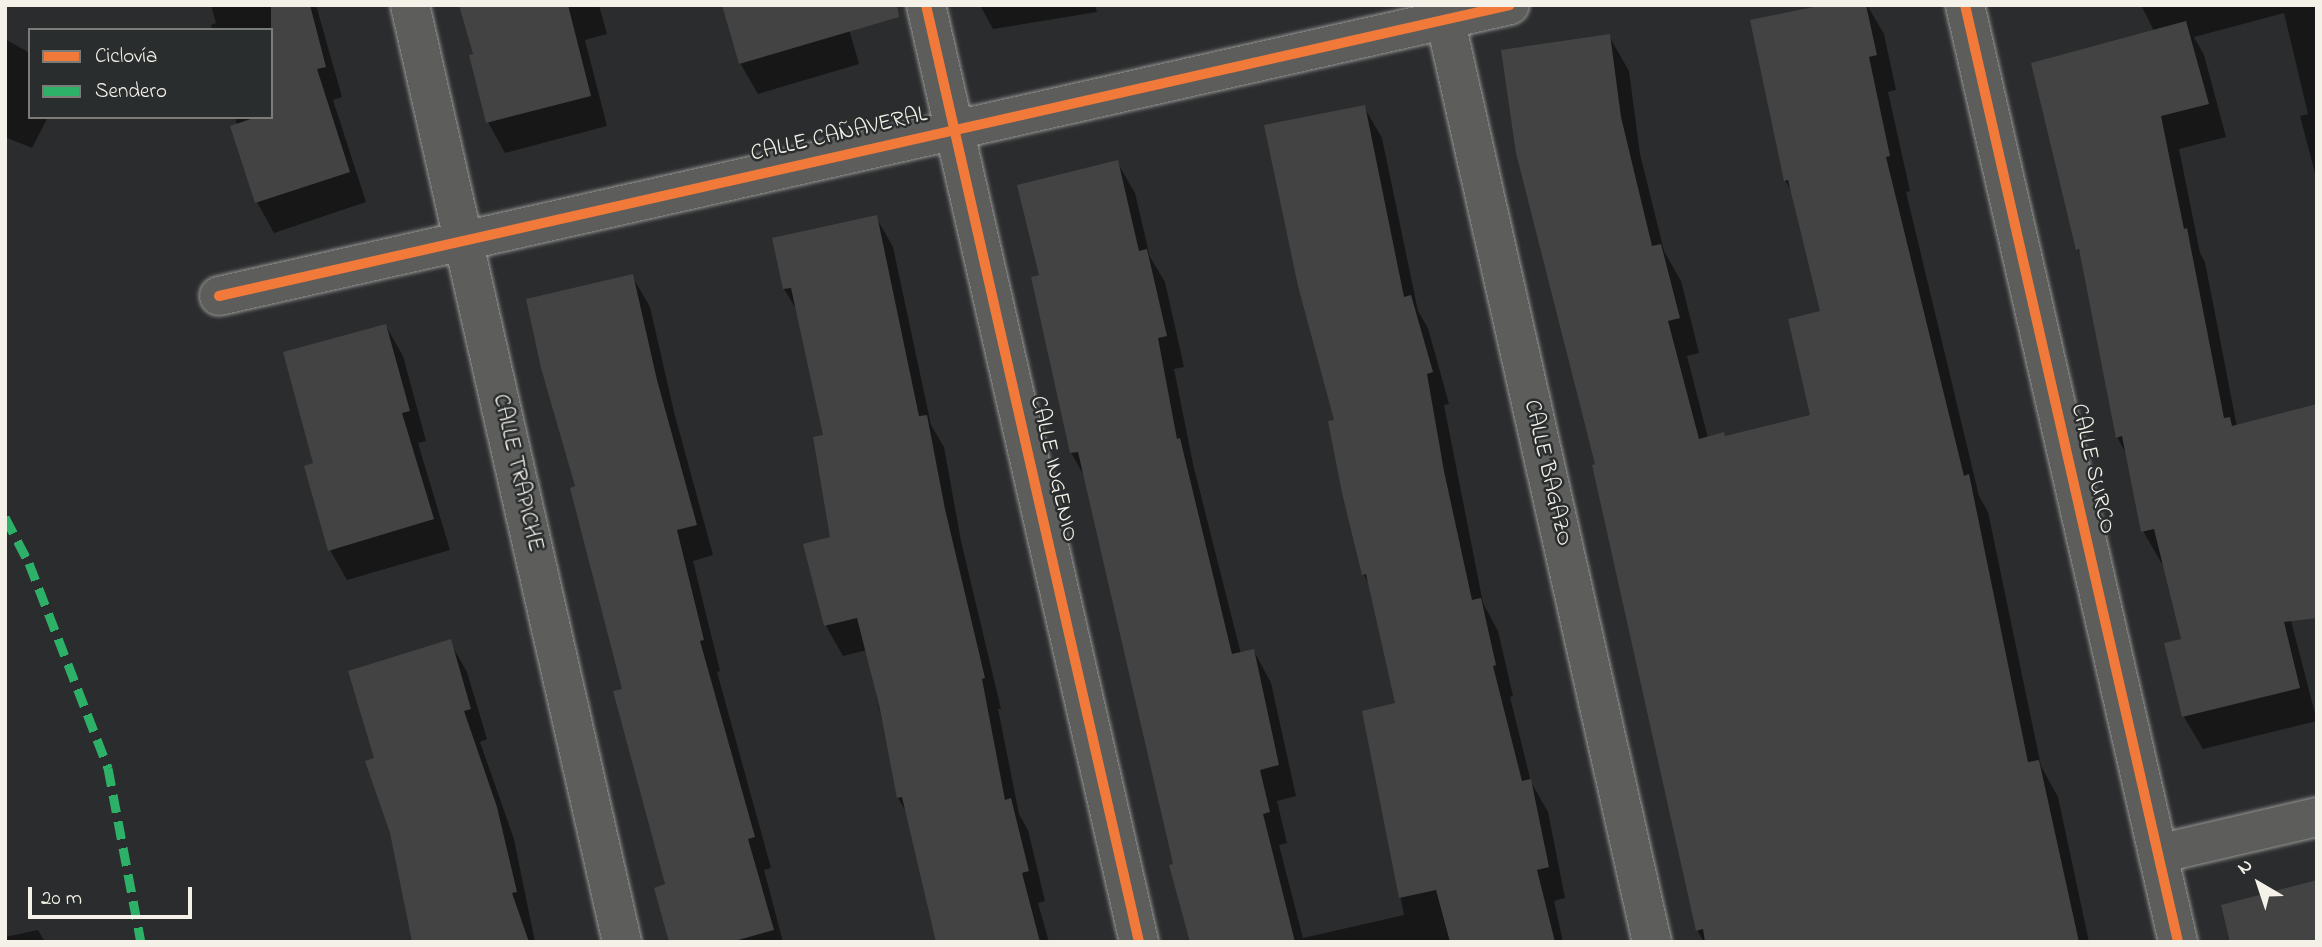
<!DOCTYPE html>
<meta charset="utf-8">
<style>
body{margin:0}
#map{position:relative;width:2322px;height:947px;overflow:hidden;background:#2b2c2d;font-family:"Indie Flower",sans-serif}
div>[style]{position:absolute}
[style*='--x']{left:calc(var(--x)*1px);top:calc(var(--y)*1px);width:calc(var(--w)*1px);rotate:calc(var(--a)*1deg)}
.shadow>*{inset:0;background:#0007}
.building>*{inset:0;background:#434344}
.roads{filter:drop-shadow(0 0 2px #979796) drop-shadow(0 0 2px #979796)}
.minor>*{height:38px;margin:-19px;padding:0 19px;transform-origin:19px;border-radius:19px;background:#5d5d5c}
.quiet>*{height:9px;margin-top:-4.5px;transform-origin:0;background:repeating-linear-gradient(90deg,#2db169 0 18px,transparent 0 27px)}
.cycleway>*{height:10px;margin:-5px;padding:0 5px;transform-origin:5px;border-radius:5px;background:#f17a3a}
span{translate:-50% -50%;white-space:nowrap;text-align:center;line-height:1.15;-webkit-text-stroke:5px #2a2d2e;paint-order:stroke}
.street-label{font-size:23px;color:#f4f1e8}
.frame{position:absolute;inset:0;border:7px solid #f4f1e8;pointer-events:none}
.legend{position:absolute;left:28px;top:28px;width:245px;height:91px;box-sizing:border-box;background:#2a2d2e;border:2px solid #7b7b78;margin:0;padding:9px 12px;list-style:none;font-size:21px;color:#f4f1e8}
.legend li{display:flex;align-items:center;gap:14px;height:35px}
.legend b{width:35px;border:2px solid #7b7b78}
.north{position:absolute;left:2224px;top:849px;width:70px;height:70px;-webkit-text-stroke:5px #2a2d2e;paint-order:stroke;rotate:321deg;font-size:19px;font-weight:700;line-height:28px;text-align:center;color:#f4f1e8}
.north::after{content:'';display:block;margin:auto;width:24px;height:32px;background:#f4f1e8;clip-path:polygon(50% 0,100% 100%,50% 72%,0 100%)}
.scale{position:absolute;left:28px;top:887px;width:164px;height:32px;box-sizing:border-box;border:4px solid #f4f1e8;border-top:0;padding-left:9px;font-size:21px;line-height:24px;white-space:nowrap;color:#f4f1e8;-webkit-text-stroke:5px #2a2d2e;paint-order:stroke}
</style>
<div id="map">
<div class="shadow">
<i style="clip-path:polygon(211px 5px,316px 5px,342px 97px,333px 100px,366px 202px,274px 233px,257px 202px,235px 117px,271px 117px,271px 30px,212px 30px,211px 25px,216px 23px)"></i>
<i style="clip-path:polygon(461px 5px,599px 5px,607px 34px,585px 40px,607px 126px,505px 153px,488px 122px,475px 55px)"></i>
<i style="clip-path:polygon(842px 5px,859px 64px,758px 94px,740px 63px)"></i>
<i style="clip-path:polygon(980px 5px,1095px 5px,1097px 12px,993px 29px)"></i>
<i style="clip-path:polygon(1832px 5px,1867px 5px,1884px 34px,1896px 90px,1888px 92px,1910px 191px,1906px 192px,1979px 496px,1988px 512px,2041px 766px,2058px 797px,2089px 942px,1704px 942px,1697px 930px,1597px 465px,1609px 36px,1629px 71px,1640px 154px,1664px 251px,1681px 281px,1699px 353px,1687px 356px,1708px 438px,1725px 438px,1812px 416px,1822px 312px,1793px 194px,1785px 180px)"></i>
<i style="clip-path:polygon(2141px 5px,2317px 5px,2317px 181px,2300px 116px,2308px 114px,2284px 13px,2194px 37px,2204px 55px,2226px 137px,2179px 149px,2200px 253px,2205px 262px,2237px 427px,2273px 551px,2317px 721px,2203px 749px,2184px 717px,2167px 644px,2183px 640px,2164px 564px,2162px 564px,2143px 531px,2127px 455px,2117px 437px,2082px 257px,2078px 249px,2154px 31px)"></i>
<i style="clip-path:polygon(5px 39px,30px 53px,30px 117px,48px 117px,32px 148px,5px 137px)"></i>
<i style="clip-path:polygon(1364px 107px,1382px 138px,1418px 311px,1428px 328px,1449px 404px,1444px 405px,1483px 603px,1498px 631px,1513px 696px,1510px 697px,1531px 782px,1548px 812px,1565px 898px,1554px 901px,1563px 942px,1191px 942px,1085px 477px,1071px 453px,1041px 276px,1117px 162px,1135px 193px,1150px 257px,1165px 282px,1184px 367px,1174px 369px,1193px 464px,1241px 654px,1254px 651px,1271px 683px,1296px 796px,1277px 801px,1287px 843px,1279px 845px,1303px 938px,1404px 915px,1364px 712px,1397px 704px,1371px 587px,1364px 575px,1344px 492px,1337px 421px)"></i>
<i style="clip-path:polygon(876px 217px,893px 247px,931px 425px,944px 447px,961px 541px,1001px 709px,998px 709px,1019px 814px,1028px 830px,1045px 901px,1038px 903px,1049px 942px,939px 942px,907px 813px,898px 798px,867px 650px,843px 656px,826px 626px,805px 545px,832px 538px,825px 436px,798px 312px,784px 289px,774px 240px)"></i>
<i style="clip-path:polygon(632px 276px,650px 307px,674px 412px,713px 555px,693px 561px,720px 671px,717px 672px,771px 868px,764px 870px,783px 942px,670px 942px,667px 886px,578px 488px)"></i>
<i style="clip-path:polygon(386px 326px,403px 356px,426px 441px,418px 443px,450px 550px,347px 580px,330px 550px,315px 464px)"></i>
<i style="clip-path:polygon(450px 642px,467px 672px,487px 739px,480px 742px,514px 839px,535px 942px,414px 942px,376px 759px)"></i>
<i style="clip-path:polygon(38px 930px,45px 942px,5px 942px,5px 937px)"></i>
</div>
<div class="building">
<i style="clip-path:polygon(271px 5px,310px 5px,326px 67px,317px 69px,350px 172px,255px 203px,230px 126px,257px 117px,271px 117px)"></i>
<i style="clip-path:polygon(459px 5px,568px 5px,591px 96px,486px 123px,469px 55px,473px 54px)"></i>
<i style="clip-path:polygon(722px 5px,897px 5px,899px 17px,739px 64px)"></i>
<i style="clip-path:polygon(1823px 5px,1866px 5px,1877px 55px,1869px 57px,1890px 156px,1886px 157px,1964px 476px,1969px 474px,2028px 762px,2039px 760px,2079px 942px,1705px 942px,1703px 929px,1696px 931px,1592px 465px,1595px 464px,1516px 153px,1501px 50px,1610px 34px,1621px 117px,1652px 246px,1661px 244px,1680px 318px,1668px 321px,1699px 439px,1724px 432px,1725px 436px,1810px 415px,1788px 319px,1820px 311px,1788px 180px,1784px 181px,1750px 20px)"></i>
<i style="clip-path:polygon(2186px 21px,2209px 104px,2161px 116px,2184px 229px,2187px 228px,2224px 418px,2230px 417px,2232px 426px,2317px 404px,2317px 618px,2284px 622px,2300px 688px,2182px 717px,2164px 643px,2181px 639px,2154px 529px,2141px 532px,2122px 436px,2116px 438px,2079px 249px,2076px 250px,2031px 63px)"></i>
<i style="clip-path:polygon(1365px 105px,1404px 297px,1411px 295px,1433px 372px,1427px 374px,1444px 471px,1472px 600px,1481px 598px,1496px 665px,1493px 666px,1522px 781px,1531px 779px,1549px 867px,1537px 870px,1555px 942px,1450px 942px,1436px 890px,1399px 898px,1362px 711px,1395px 703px,1366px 574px,1362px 575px,1342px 493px,1328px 421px,1334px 420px,1298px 286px,1264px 125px)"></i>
<i style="clip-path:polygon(1118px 160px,1139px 251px,1147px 249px,1167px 336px,1158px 338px,1177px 439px,1180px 438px,1232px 654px,1254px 649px,1279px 765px,1260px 770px,1270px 812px,1263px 814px,1295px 942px,1190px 942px,1169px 865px,1173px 864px,1078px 452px,1070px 453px,1031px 277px,1039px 275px,1017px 185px)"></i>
<i style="clip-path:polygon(877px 215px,919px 416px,927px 415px,945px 509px,985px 678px,982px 679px,1005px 800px,1011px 798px,1029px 871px,1022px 873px,1040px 942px,936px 942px,902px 797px,897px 798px,879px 705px,857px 618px,824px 626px,803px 544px,830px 537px,813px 437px,823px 435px,791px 288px,783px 289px,772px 238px)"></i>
<i style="clip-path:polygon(633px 274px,657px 380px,697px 525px,677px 530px,704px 640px,700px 641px,755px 837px,748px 839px,774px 930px,731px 942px,669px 942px,654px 888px,665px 884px,613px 691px,622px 689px,570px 488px,575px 486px,541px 368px,526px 299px)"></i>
<i style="clip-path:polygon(386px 324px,410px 411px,402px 413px,434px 519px,328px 551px,304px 466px,313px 463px,283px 352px)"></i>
<i style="clip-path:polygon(451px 639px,471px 709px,464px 711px,497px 807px,517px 892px,512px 893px,529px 942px,412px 942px,390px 833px,365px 761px,374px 758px,348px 671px)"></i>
<i style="clip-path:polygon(2317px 880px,2317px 942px,2230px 942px,2221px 905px)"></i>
</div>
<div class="roads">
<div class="minor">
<i style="--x:410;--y:5;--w:961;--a:77.25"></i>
<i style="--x:926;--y:5;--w:961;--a:77.19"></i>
<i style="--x:1442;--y:5;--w:960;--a:77.37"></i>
<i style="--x:1965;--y:5;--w:961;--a:77.19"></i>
<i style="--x:219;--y:296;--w:1323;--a:-12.7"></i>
<i style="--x:2158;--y:854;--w:163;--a:-13.1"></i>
</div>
</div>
<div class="quiet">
<i style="--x:5;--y:517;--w:52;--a:62.4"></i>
<i style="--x:29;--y:563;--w:220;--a:68.9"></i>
<i style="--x:108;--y:768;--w:177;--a:79.3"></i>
</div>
<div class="cycleway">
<i style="--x:926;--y:5;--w:961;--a:77.19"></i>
<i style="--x:1965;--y:5;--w:961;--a:77.19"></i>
<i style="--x:219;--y:296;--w:1323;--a:-12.7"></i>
</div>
<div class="street-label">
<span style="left:839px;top:135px;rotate:-13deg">CALLE CAÑAVERAL</span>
<span style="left:1053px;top:469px;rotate:77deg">CALLE INGENIO</span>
<span style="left:2092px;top:469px;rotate:77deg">CALLE SURCO</span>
<span style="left:517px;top:473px;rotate:77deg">CALLE TRAPICHE</span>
<span style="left:1547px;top:473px;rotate:77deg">CALLE BAGAZO</span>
</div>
<div class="frame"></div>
<ul class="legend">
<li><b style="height:9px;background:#f17a3a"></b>Ciclovía</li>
<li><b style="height:9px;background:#2db169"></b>Sendero</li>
</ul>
<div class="north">N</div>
<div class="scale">20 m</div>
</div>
